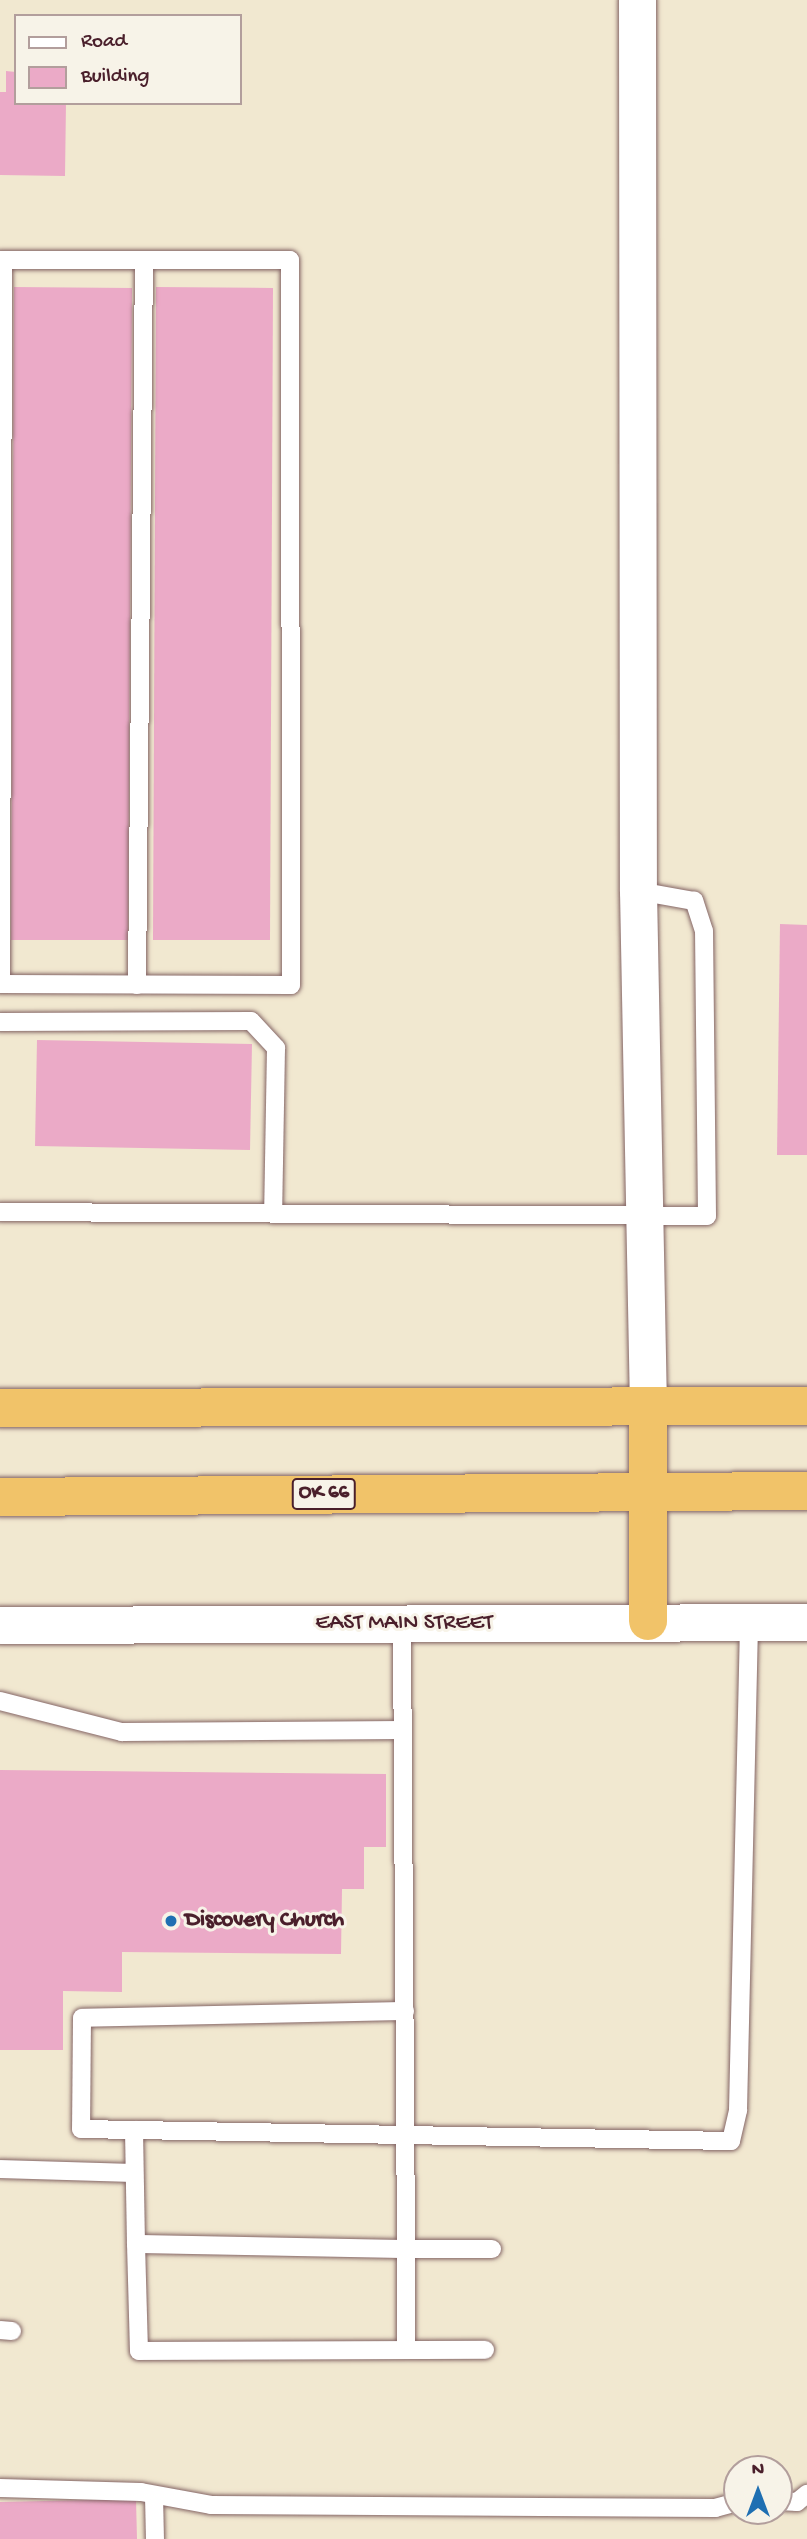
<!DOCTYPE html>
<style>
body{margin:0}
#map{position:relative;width:807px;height:2539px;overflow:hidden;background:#f1e8d0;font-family:"Gochi Hand",sans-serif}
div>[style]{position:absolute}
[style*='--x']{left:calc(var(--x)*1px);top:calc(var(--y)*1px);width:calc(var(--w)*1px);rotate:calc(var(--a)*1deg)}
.building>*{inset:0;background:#ebaac7}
.roads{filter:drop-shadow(0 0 2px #846565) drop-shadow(0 0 2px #846565)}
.service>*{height:18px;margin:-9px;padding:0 9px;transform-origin:9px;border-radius:9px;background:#fff}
.minor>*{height:37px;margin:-18.5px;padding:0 18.5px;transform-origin:18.5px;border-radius:18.5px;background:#fff}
.trunk>*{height:38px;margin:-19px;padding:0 19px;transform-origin:19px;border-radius:19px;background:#f1c369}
.dots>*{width:19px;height:19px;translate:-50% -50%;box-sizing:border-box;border:4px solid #f7f3e8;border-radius:50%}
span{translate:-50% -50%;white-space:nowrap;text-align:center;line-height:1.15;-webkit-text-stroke:6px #f7f3e8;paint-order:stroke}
.shield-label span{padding:2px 5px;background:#f7f3e8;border:2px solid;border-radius:5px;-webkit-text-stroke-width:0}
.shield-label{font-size:21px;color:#4a1f2b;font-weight:700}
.street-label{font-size:23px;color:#4a1f2b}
.poi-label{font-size:23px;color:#4a1f2b;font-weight:700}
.left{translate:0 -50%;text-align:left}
.legend{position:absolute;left:14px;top:14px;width:228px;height:91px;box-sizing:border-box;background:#f7f3e8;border:2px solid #b29e9c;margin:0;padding:9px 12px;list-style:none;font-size:21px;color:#4a1f2b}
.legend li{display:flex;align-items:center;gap:14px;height:35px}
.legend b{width:35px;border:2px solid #b29e9c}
.north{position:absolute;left:723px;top:2455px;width:70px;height:70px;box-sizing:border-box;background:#f7f3e8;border:2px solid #b29e9c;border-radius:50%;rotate:0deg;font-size:19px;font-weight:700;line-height:28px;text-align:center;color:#4a1f2b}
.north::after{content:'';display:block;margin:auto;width:24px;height:32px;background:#1f6fb2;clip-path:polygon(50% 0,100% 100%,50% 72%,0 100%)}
</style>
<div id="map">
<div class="building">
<i style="clip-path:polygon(6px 71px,16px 72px,16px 103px,66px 103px,65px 176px,0 175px,0 92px,6px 92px)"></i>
<i style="clip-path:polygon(14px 287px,132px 288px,128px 940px,11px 940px)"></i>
<i style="clip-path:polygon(156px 287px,273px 288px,270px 940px,153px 940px)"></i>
<i style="clip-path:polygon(780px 924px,807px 925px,807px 1155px,777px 1155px)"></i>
<i style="clip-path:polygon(37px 1040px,252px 1044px,250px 1150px,35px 1146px)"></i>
<i style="clip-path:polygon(0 1770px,386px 1774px,386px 1847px,364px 1847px,364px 1889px,342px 1889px,341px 1954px,122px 1952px,122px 1992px,63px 1991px,63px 2050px,0 2050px)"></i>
<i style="clip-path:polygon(136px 2499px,137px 2539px,0 2539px,0 2502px)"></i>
</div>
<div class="roads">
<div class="service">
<i style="--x:0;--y:260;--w:290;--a:0"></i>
<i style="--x:290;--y:260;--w:725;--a:89.92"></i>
<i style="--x:291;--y:985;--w:291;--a:-179.8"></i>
<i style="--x:1;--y:984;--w:724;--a:-89.84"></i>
<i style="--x:137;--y:985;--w:725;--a:-89.45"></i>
<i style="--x:0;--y:1022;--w:251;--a:-0.2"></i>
<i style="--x:251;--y:1021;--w:37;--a:47"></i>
<i style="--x:276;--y:1048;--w:164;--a:91"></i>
<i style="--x:0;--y:1212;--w:707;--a:0.32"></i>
<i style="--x:707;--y:1216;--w:285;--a:-90.6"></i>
<i style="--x:704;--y:931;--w:32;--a:-108"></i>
<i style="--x:694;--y:901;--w:57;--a:-169.9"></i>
<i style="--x:0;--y:1701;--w:126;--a:14.3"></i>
<i style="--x:122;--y:1732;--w:281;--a:-0.4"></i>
<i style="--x:405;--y:2011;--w:323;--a:178.8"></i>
<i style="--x:82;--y:2018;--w:111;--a:90.5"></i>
<i style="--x:81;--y:2129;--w:650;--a:1.06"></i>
<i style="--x:731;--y:2141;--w:32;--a:-77"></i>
<i style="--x:738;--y:2110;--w:489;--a:-88.7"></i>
<i style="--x:134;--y:2130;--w:114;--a:89"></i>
<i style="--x:136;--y:2244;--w:270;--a:1.1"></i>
<i style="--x:406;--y:2249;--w:625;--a:-90.37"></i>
<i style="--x:0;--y:2169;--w:133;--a:1.7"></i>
<i style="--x:136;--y:2244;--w:107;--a:88.4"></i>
<i style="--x:139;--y:2351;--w:346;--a:-0.2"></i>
<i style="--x:0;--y:2330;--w:12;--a:5"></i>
<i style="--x:406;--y:2350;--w:101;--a:-90"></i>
<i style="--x:406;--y:2249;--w:86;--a:0"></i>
<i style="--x:0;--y:2488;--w:141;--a:1.6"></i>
<i style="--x:141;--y:2492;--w:71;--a:10.5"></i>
<i style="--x:211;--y:2505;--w:504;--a:0.34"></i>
<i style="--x:715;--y:2508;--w:23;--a:-15"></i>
<i style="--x:154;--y:2496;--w:43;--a:88.7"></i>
<i style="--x:779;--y:2501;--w:18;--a:3"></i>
<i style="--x:797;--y:2502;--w:13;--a:-39"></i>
</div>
<div class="minor">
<i style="--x:637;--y:0;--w:891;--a:89.94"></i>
<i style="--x:638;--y:891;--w:517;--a:88.89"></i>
<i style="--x:0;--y:1625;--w:807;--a:-0.21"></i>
</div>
<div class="trunk">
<i style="--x:0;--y:1408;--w:807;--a:-0.14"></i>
<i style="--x:648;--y:1408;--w:213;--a:90"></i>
<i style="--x:0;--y:1497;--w:807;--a:-0.43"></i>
</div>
</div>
<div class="dots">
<i style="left:171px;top:1921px;background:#1f6fb2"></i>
</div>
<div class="shield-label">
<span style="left:324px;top:1494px">OK 66</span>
</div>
<div class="street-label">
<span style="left:404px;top:1624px">EAST MAIN STREET</span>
</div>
<div class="poi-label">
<span class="left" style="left:185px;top:1921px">Discovery Church</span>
</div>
<ul class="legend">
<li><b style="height:9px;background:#fff"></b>Road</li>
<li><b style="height:19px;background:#ebaac7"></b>Building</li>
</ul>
<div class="north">N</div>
</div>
